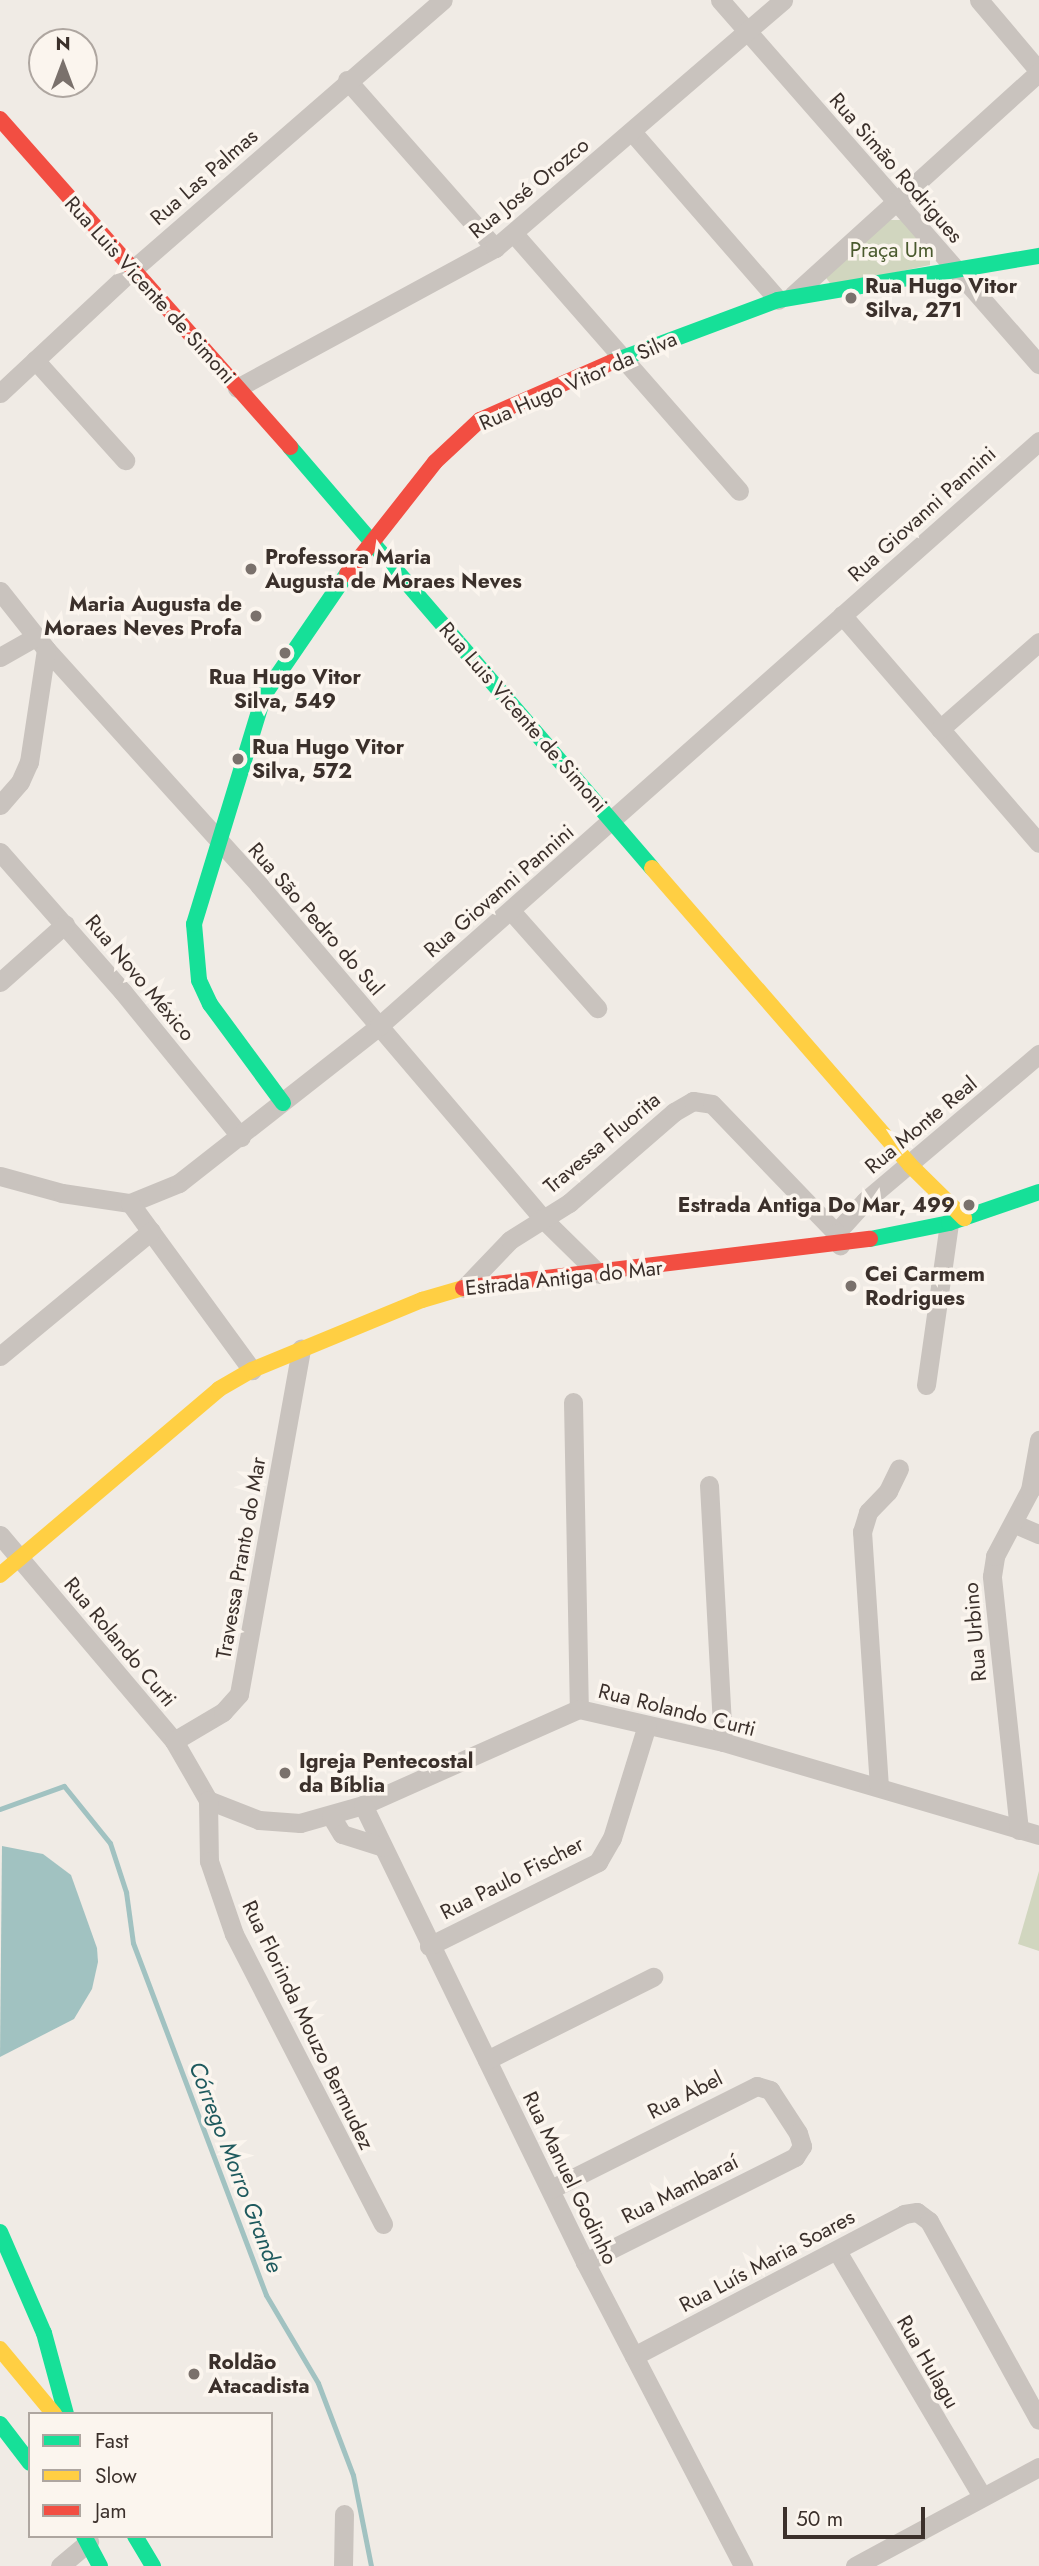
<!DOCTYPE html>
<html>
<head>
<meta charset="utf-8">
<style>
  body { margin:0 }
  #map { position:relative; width:1039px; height:2566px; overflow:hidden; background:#f0ebe5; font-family:Jost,sans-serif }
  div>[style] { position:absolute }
  .green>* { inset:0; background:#d1d6bf }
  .water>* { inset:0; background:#a1c2c1 }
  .stream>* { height:5px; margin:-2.5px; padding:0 2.5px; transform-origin:2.5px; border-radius:2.5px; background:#a1c2c1 }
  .street>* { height:19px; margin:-9.5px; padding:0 9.5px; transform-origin:9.5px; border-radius:9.5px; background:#c9c3be }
  .fast>* { height:16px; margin:-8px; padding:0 8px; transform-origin:8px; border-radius:8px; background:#16e098 }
  .slow>* { height:16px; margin:-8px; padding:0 8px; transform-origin:8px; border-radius:8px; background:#ffcf43 }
  .jam>* { height:16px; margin:-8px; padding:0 8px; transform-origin:8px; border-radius:8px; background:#f24e42 }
  .dots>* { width:19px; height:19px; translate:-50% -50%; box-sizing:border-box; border:4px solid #fbf5ee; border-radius:50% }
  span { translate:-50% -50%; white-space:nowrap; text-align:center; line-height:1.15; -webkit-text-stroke:7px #fbf5ee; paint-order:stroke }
  .street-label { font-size:21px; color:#3b302b }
  .park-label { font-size:21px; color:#4a5a2e }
  .poi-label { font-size:21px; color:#3b302b; font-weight:700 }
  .left { translate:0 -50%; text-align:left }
  .right { translate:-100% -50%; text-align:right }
  .water-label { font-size:23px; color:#1f5a5e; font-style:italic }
  .legend { position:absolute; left:28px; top:2412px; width:245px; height:126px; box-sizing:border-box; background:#fbf5ee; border:2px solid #aea6a0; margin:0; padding:9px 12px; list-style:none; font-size:21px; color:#3b302b }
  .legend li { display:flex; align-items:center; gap:14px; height:35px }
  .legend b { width:35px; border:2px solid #aea6a0 }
  .north { position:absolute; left:28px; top:28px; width:70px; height:70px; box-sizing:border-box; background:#fbf5ee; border:2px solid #aea6a0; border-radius:50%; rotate:0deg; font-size:19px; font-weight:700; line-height:28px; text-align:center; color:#3b302b }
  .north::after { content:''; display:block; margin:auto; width:24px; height:32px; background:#7a716c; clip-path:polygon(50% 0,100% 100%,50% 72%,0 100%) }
  .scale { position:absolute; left:783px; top:2507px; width:142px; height:32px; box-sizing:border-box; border:4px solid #3b302b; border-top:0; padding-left:9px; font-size:21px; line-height:24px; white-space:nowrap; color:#3b302b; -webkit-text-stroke:5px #fbf5ee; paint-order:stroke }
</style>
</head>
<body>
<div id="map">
  <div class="green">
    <i style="clip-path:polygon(887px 220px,903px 220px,930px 254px,930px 265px,832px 286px,824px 275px)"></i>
    <i style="clip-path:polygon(1039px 1871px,1039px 1951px,1018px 1944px)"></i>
  </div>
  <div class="water">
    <i style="clip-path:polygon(2px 1846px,43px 1854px,71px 1875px,97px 1948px,98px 1962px,92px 1989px,74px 2019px,0 2057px)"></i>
  </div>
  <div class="stream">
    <i style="left:0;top:1809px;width:68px;rotate:-19.8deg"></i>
    <i style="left:64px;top:1786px;width:73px;rotate:51.1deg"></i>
    <i style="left:110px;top:1843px;width:52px;rotate:71.9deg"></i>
    <i style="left:126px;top:1892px;width:51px;rotate:82.2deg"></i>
    <i style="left:133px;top:1943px;width:376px;rotate:69.3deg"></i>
    <i style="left:266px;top:2295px;width:102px;rotate:59.4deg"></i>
    <i style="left:318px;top:2383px;width:98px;rotate:69.2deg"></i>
    <i style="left:353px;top:2475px;width:93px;rotate:78.8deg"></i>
  </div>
  <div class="street">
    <i style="left:720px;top:0;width:484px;rotate:48.8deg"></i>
    <i style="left:979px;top:0;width:93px;rotate:49.8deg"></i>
    <i style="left:347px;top:80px;width:224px;rotate:48.6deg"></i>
    <i style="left:633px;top:133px;width:221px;rotate:49deg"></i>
    <i style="left:515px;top:235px;width:340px;rotate:48.8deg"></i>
    <i style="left:793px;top:295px;width:332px;rotate:-42.2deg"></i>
    <i style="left:35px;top:360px;width:135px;rotate:48deg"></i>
    <i style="left:237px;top:388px;width:294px;rotate:-28.5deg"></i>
    <i style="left:495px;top:248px;width:380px;rotate:-40.7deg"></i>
    <i style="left:0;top:393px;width:179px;rotate:-43deg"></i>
    <i style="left:131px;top:271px;width:413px;rotate:-41deg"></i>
    <i style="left:0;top:591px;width:74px;rotate:51.6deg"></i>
    <i style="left:46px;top:649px;width:318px;rotate:47.9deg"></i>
    <i style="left:259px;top:885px;width:437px;rotate:49.6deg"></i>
    <i style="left:542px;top:1218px;width:80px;rotate:44.5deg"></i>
    <i style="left:842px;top:615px;width:301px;rotate:49.2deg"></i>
    <i style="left:0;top:657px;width:40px;rotate:-29.7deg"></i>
    <i style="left:940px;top:729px;width:132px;rotate:-41.3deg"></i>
    <i style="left:0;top:805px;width:30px;rotate:-49deg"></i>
    <i style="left:20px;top:782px;width:22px;rotate:-66deg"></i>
    <i style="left:29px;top:762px;width:114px;rotate:-81.4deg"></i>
    <i style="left:0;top:852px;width:186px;rotate:48.7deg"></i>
    <i style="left:123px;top:992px;width:187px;rotate:50.9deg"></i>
    <i style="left:511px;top:911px;width:130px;rotate:48.4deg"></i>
    <i style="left:0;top:982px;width:87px;rotate:-41.7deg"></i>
    <i style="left:0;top:1176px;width:64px;rotate:15.3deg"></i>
    <i style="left:62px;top:1193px;width:69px;rotate:8.4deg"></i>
    <i style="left:130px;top:1203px;width:53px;rotate:-22.2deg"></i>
    <i style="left:179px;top:1183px;width:254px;rotate:-38.1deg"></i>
    <i style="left:379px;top:1026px;width:882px;rotate:-41.55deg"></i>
    <i style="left:130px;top:1203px;width:207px;rotate:53.9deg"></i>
    <i style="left:836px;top:1233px;width:43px;rotate:-47.8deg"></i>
    <i style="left:865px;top:1201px;width:228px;rotate:-40.2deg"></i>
    <i style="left:464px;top:1288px;width:66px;rotate:-46.2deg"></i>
    <i style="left:510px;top:1240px;width:70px;rotate:-32.1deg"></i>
    <i style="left:569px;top:1203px;width:139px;rotate:-40.9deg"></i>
    <i style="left:674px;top:1112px;width:22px;rotate:-30deg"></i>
    <i style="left:693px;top:1101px;width:19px;rotate:9deg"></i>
    <i style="left:712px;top:1104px;width:179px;rotate:46.1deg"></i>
    <i style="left:836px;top:1233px;width:13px;rotate:72deg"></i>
    <i style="left:0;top:1356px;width:196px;rotate:-39.6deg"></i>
    <i style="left:926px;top:1385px;width:164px;rotate:-81.9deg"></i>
    <i style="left:573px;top:1402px;width:307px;rotate:88.9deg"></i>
    <i style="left:709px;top:1485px;width:257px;rotate:86.9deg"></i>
    <i style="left:1015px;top:1524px;width:26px;rotate:23deg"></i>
    <i style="left:0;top:1535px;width:270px;rotate:49.8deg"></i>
    <i style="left:174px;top:1741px;width:68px;rotate:60deg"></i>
    <i style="left:208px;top:1800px;width:55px;rotate:21.4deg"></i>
    <i style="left:259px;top:1820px;width:41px;rotate:4.2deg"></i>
    <i style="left:300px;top:1823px;width:66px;rotate:-15.9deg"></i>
    <i style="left:363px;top:1805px;width:236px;rotate:-24deg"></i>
    <i style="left:579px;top:1709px;width:148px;rotate:12.9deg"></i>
    <i style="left:723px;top:1742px;width:329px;rotate:16.4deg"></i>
    <i style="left:174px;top:1741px;width:57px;rotate:-30.6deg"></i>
    <i style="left:223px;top:1712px;width:24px;rotate:-48deg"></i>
    <i style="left:239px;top:1694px;width:351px;rotate:-79.8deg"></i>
    <i style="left:879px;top:1787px;width:256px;rotate:-93.8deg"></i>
    <i style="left:862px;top:1532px;width:21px;rotate:-73deg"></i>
    <i style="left:868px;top:1512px;width:29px;rotate:-46deg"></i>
    <i style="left:888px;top:1491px;width:25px;rotate:-64deg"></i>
    <i style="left:208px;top:1800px;width:61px;rotate:89.1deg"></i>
    <i style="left:209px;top:1861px;width:77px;rotate:71.1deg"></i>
    <i style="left:234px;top:1934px;width:326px;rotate:62.8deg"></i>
    <i style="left:363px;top:1805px;width:508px;rotate:64.09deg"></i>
    <i style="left:585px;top:2262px;width:343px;rotate:62.5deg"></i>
    <i style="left:331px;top:1816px;width:21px;rotate:59deg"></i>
    <i style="left:342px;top:1834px;width:43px;rotate:17.6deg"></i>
    <i style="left:1019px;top:1830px;width:255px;rotate:-96.1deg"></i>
    <i style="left:992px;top:1576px;width:20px;rotate:-81deg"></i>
    <i style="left:995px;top:1556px;width:75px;rotate:-62.1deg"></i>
    <i style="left:1030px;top:1490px;width:51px;rotate:-79.8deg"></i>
    <i style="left:429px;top:1946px;width:189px;rotate:-26.4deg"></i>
    <i style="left:598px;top:1862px;width:28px;rotate:-60deg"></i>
    <i style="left:612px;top:1838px;width:118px;rotate:-72.8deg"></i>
    <i style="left:487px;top:2060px;width:186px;rotate:-26.6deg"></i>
    <i style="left:551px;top:2189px;width:230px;rotate:-26.6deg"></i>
    <i style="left:757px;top:2086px;width:14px;rotate:17deg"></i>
    <i style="left:770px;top:2090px;width:51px;rotate:56.9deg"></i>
    <i style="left:798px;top:2133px;width:14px;rotate:73deg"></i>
    <i style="left:802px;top:2146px;width:13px;rotate:122deg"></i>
    <i style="left:795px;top:2157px;width:235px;rotate:153.4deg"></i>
    <i style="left:837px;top:2251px;width:285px;rotate:59.4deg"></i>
    <i style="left:634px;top:2356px;width:305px;rotate:-27.7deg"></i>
    <i style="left:904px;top:2214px;width:13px;rotate:-9deg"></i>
    <i style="left:917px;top:2212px;width:15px;rotate:37deg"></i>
    <i style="left:929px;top:2221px;width:227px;rotate:61.1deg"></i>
    <i style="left:60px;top:2566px;width:38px;rotate:-40deg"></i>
    <i style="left:343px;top:2566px;width:52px;rotate:-88.9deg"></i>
    <i style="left:855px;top:2566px;width:209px;rotate:-28.3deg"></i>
  </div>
  <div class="fast">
    <i style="left:612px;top:362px;width:177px;rotate:-20.5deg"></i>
    <i style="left:778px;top:300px;width:265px;rotate:-9.6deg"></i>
    <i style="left:290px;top:447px;width:555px;rotate:49.31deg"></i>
    <i style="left:283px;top:1103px;width:123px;rotate:-126.4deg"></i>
    <i style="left:210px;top:1004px;width:26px;rotate:-115deg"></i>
    <i style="left:199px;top:980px;width:56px;rotate:-95.1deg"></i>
    <i style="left:194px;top:924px;width:239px;rotate:-73deg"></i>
    <i style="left:264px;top:695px;width:147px;rotate:-55.6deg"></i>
    <i style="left:870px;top:1239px;width:81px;rotate:-11.4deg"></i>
    <i style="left:949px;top:1223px;width:95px;rotate:-19deg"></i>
    <i style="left:0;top:2232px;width:110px;rotate:66.5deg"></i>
    <i style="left:44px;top:2333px;width:84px;rotate:74.8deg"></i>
    <i style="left:0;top:2424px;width:49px;rotate:52.4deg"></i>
    <i style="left:84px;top:2536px;width:34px;rotate:62deg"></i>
    <i style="left:135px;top:2536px;width:35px;rotate:59deg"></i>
  </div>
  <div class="slow">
    <i style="left:652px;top:868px;width:393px;rotate:49deg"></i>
    <i style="left:910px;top:1165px;width:76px;rotate:44.5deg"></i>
    <i style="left:0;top:1575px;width:287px;rotate:-40.3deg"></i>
    <i style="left:219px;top:1389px;width:38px;rotate:-30deg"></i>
    <i style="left:252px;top:1370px;width:184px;rotate:-22.4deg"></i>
    <i style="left:422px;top:1300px;width:43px;rotate:-16.3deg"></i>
    <i style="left:0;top:2349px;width:85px;rotate:50.3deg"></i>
  </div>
  <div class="jam">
    <i style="left:0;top:119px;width:438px;rotate:48.5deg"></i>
    <i style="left:347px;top:574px;width:142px;rotate:-51.8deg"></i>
    <i style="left:435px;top:462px;width:62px;rotate:-43deg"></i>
    <i style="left:480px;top:420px;width:144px;rotate:-23.7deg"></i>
    <i style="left:463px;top:1288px;width:410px;rotate:-6.9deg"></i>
  </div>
  <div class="dots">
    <i style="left:851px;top:298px;background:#7a716c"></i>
    <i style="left:251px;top:569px;background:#7a716c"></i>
    <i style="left:256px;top:616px;background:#7a716c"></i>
    <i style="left:285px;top:653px;background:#7a716c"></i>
    <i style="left:238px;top:759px;background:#7a716c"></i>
    <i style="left:969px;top:1205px;background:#7a716c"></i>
    <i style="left:851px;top:1286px;background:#7a716c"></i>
    <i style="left:285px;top:1773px;background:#7a716c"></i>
    <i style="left:194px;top:2374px;background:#7a716c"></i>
  </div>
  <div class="street-label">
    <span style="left:896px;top:168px;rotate:49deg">Rua Simão Rodrigues</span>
    <span style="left:204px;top:177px;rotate:-41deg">Rua Las Palmas</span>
    <span style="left:529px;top:188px;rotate:-39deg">Rua José Orozco</span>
    <span style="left:150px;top:290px;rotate:48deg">Rua Luis Vicente de Simoni</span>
    <span style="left:578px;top:381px;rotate:-24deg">Rua Hugo Vitor da Silva</span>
    <span style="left:922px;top:514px;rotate:-42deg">Rua Giovanni Pannini</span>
    <span style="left:523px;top:717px;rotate:49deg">Rua Luis Vicente de Simoni</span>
    <span style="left:499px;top:891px;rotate:-41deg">Rua Giovanni Pannini</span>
    <span style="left:316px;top:919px;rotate:49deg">Rua São Pedro do Sul</span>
    <span style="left:140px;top:978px;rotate:50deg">Rua Novo México</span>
    <span style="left:921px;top:1125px;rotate:-40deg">Rua Monte Real</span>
    <span style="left:602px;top:1143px;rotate:-40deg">Travessa Fluorita</span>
    <span style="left:564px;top:1278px;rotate:-6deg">Estrada Antiga do Mar</span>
    <span style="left:241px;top:1558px;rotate:-80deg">Travessa Pranto do Mar</span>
    <span style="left:975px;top:1632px;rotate:-95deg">Rua Urbino</span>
    <span style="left:120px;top:1642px;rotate:50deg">Rua Rolando Curti</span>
    <span style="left:677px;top:1710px;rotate:14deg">Rua Rolando Curti</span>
    <span style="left:512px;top:1878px;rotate:-27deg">Rua Paulo Fischer</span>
    <span style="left:308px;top:2025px;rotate:64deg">Rua Florinda Mouzo Bermudez</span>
    <span style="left:685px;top:2095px;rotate:-27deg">Rua Abel</span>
    <span style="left:570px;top:2178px;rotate:64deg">Rua Manuel Godinho</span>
    <span style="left:680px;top:2189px;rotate:-27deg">Rua Mambaraí</span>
    <span style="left:767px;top:2261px;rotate:-28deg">Rua Luís Maria Soares</span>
    <span style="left:928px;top:2362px;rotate:60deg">Rua Hulagu</span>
  </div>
  <div class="park-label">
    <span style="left:892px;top:250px">Praça Um</span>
  </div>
  <div class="poi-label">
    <span class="left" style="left:865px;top:298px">Rua Hugo Vitor<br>Silva, 271</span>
    <span class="left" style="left:265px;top:569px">Professora Maria<br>Augusta de Moraes Neves</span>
    <span class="right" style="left:242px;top:616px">Maria Augusta de<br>Moraes Neves Profa</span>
    <span style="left:285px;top:689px">Rua Hugo Vitor<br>Silva, 549</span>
    <span class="left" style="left:252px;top:759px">Rua Hugo Vitor<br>Silva, 572</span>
    <span class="right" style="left:955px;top:1205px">Estrada Antiga Do Mar, 499</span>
    <span class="left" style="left:865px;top:1286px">Cei Carmem<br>Rodrigues</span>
    <span class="left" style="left:299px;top:1773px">Igreja Pentecostal<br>da Bíblia</span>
    <span class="left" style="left:208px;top:2374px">Roldão<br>Atacadista</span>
  </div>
  <div class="water-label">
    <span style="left:236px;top:2167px;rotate:69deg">Córrego Morro Grande</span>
  </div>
  <ul class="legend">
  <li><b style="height:9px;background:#16e098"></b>Fast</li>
  <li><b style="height:9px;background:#ffcf43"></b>Slow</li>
  <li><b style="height:9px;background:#f24e42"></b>Jam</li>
  </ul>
  <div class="north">N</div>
  <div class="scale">50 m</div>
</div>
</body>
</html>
